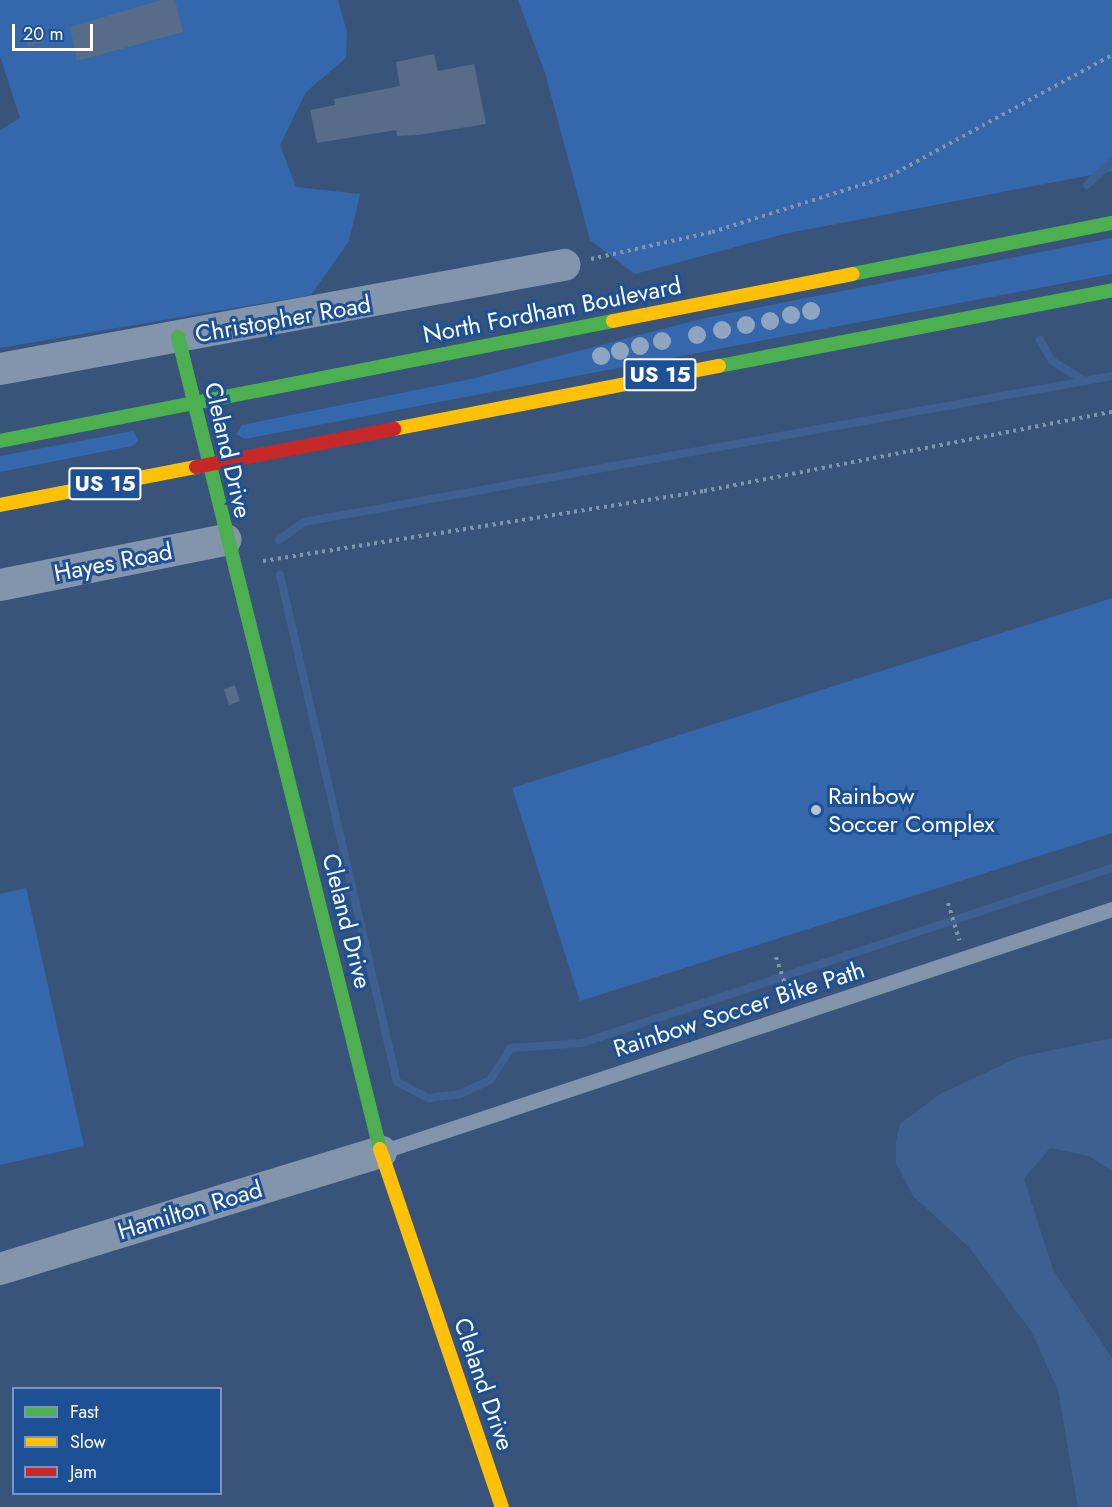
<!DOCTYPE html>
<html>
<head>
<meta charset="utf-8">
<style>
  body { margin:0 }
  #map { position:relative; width:1112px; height:1507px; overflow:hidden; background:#39547a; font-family:Jost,sans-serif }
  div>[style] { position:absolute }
  .green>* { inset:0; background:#3467ab }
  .water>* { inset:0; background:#3e6091 }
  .stream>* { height:8px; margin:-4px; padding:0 4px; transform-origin:4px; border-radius:4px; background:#3e6091 }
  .building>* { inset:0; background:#566c89 }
  .path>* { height:4px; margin-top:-2px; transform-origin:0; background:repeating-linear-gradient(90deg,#8395ad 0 3px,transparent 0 7.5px) }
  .lane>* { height:15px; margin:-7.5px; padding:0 7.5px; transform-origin:7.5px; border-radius:7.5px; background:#8395ad }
  .street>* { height:32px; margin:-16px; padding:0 16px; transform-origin:16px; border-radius:16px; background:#8395ad }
  .fast>* { height:14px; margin:-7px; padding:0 7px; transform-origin:7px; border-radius:7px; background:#4caf50 }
  .slow>* { height:14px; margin:-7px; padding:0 7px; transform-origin:7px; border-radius:7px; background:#ffc107 }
  .jam>* { height:14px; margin:-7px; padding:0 7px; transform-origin:7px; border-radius:7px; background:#c62828 }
  .trees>* { width:18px; height:18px; margin:-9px; border-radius:50%; background:#90a5c0 }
  .dots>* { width:16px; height:16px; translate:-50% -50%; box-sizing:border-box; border:3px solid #1e5095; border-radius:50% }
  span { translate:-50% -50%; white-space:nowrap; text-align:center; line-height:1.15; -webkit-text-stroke:6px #1e5095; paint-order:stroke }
  .shield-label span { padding:2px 4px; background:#1e5095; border:2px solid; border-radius:4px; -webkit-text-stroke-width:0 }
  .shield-label { font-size:22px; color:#fff; font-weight:700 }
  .street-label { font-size:24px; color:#fff }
  .poi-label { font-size:24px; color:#fff }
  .left { translate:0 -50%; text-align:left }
  .legend { position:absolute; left:12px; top:1387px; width:210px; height:108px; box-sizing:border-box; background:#1e5095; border:2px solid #7896bf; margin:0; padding:8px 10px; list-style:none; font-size:18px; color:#fff }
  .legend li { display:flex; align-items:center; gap:12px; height:30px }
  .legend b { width:30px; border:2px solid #7896bf }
  .scale { position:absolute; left:12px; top:24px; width:81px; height:27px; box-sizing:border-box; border:3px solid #fff; border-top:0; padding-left:8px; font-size:18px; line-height:21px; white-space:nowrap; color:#fff; -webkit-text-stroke:4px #1e5095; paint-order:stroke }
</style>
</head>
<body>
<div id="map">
  <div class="green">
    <i style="clip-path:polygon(0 0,338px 0,347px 32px,346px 58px,306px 92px,280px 145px,296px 187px,360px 194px,349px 241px,311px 295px,0 348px,0 130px,20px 118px,0 56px)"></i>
    <i style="clip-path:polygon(518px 0,1112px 0,1112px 171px,784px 234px,635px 274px,590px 240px,545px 73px)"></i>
    <i style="clip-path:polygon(1112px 238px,1112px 274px,245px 439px,236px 434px,242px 425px,471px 379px,705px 318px)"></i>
    <i style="clip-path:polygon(133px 431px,138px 441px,132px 446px,0 472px,0 456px)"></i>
    <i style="clip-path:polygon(1112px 598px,1112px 833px,580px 1001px,512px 788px)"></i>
    <i style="clip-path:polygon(26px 888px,84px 1146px,0 1165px,0 894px)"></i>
  </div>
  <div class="water">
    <i style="clip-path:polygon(1112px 1038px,1112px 1171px,1089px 1156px,1050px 1148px,1024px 1179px,1053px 1270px,1112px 1358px,1112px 1507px,1078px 1507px,1058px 1390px,1031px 1331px,969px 1247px,913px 1196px,896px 1163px,896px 1141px,900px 1124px,940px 1094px,1019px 1057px)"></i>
  </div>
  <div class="stream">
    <i style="left:1087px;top:185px;width:35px;rotate:-44deg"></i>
    <i style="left:1040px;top:340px;width:24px;rotate:60deg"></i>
    <i style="left:1052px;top:361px;width:39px;rotate:31deg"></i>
    <i style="left:1085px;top:381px;width:27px;rotate:-10deg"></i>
    <i style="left:279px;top:540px;width:31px;rotate:-36deg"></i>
    <i style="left:304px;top:522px;width:794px;rotate:-10.23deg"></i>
    <i style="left:280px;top:575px;width:520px;rotate:77.01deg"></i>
    <i style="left:397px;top:1082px;width:36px;rotate:27deg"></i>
    <i style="left:429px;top:1098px;width:31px;rotate:-7deg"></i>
    <i style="left:460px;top:1094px;width:33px;rotate:-25deg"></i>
    <i style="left:490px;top:1080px;width:38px;rotate:-57deg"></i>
    <i style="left:511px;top:1048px;width:71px;rotate:-4deg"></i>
    <i style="left:582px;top:1043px;width:558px;rotate:-18.27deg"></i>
  </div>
  <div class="building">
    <i style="clip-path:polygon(161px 0,175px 0,183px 32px,77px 61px,70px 27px)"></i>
    <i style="clip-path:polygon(41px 30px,44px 42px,28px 47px,24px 35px)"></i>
    <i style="clip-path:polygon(434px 54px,438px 71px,474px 64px,486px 124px,418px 135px,397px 136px,396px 130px,317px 143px,310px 110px,335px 105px,334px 99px,400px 86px,396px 62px)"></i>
    <i style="clip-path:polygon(235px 685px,240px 701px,229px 705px,224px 689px)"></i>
  </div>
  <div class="path">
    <i style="left:591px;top:259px;width:124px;rotate:-12.6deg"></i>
    <i style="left:712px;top:232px;width:187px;rotate:-17.5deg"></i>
    <i style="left:890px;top:176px;width:253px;rotate:-28.6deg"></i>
    <i style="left:263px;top:561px;width:447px;rotate:-9deg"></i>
    <i style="left:704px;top:491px;width:416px;rotate:-11deg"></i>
    <i style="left:948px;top:903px;width:39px;rotate:73deg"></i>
    <i style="left:776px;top:957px;width:41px;rotate:71.6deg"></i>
  </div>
  <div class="lane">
    <i style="left:381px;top:1152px;width:770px;rotate:-18.39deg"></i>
  </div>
  <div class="street">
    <i style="left:0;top:369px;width:574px;rotate:-10.45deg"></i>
    <i style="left:0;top:585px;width:230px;rotate:-11.3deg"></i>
    <i style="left:0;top:1269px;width:399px;rotate:-17.1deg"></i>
  </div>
  <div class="fast">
    <i style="left:852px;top:274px;width:265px;rotate:-11.1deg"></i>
    <i style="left:178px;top:337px;width:837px;rotate:76.03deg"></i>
    <i style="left:719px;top:366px;width:400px;rotate:-10.9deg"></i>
    <i style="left:0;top:441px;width:625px;rotate:-11.08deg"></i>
  </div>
  <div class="slow">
    <i style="left:613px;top:321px;width:244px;rotate:-11.1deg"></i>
    <i style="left:394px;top:429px;width:331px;rotate:-11deg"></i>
    <i style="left:0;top:505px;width:200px;rotate:-11deg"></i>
    <i style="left:380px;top:1149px;width:378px;rotate:71.2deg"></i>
  </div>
  <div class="jam">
    <i style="left:196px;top:467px;width:202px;rotate:-10.9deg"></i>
  </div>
  <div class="trees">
    <i style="left:811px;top:311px"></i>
    <i style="left:791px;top:315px"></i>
    <i style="left:770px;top:321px"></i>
    <i style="left:746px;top:325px"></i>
    <i style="left:722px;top:330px"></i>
    <i style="left:697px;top:335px"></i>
    <i style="left:662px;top:341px"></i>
    <i style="left:640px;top:346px"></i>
    <i style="left:620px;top:351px"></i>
    <i style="left:601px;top:356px"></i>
  </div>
  <div class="dots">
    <i style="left:816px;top:810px;background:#bac3d0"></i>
  </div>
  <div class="shield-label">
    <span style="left:660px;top:375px">US 15</span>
    <span style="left:105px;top:484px">US 15</span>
  </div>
  <div class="street-label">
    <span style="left:552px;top:310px;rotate:-11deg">North Fordham Boulevard</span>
    <span style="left:283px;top:319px;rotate:-10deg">Christopher Road</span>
    <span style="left:228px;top:450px;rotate:77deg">Cleland Drive</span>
    <span style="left:113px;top:562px;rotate:-11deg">Hayes Road</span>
    <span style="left:347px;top:921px;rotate:76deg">Cleland Drive</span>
    <span style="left:739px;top:1009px;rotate:-18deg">Rainbow Soccer Bike Path</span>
    <span style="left:190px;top:1210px;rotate:-17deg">Hamilton Road</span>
    <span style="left:484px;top:1384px;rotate:71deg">Cleland Drive</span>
  </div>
  <div class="poi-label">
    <span class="left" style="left:828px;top:810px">Rainbow<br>Soccer Complex</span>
  </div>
  <ul class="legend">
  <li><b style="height:8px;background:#4caf50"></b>Fast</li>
  <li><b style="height:8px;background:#ffc107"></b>Slow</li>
  <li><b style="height:8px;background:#c62828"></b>Jam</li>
  </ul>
  <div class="scale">20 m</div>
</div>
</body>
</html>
